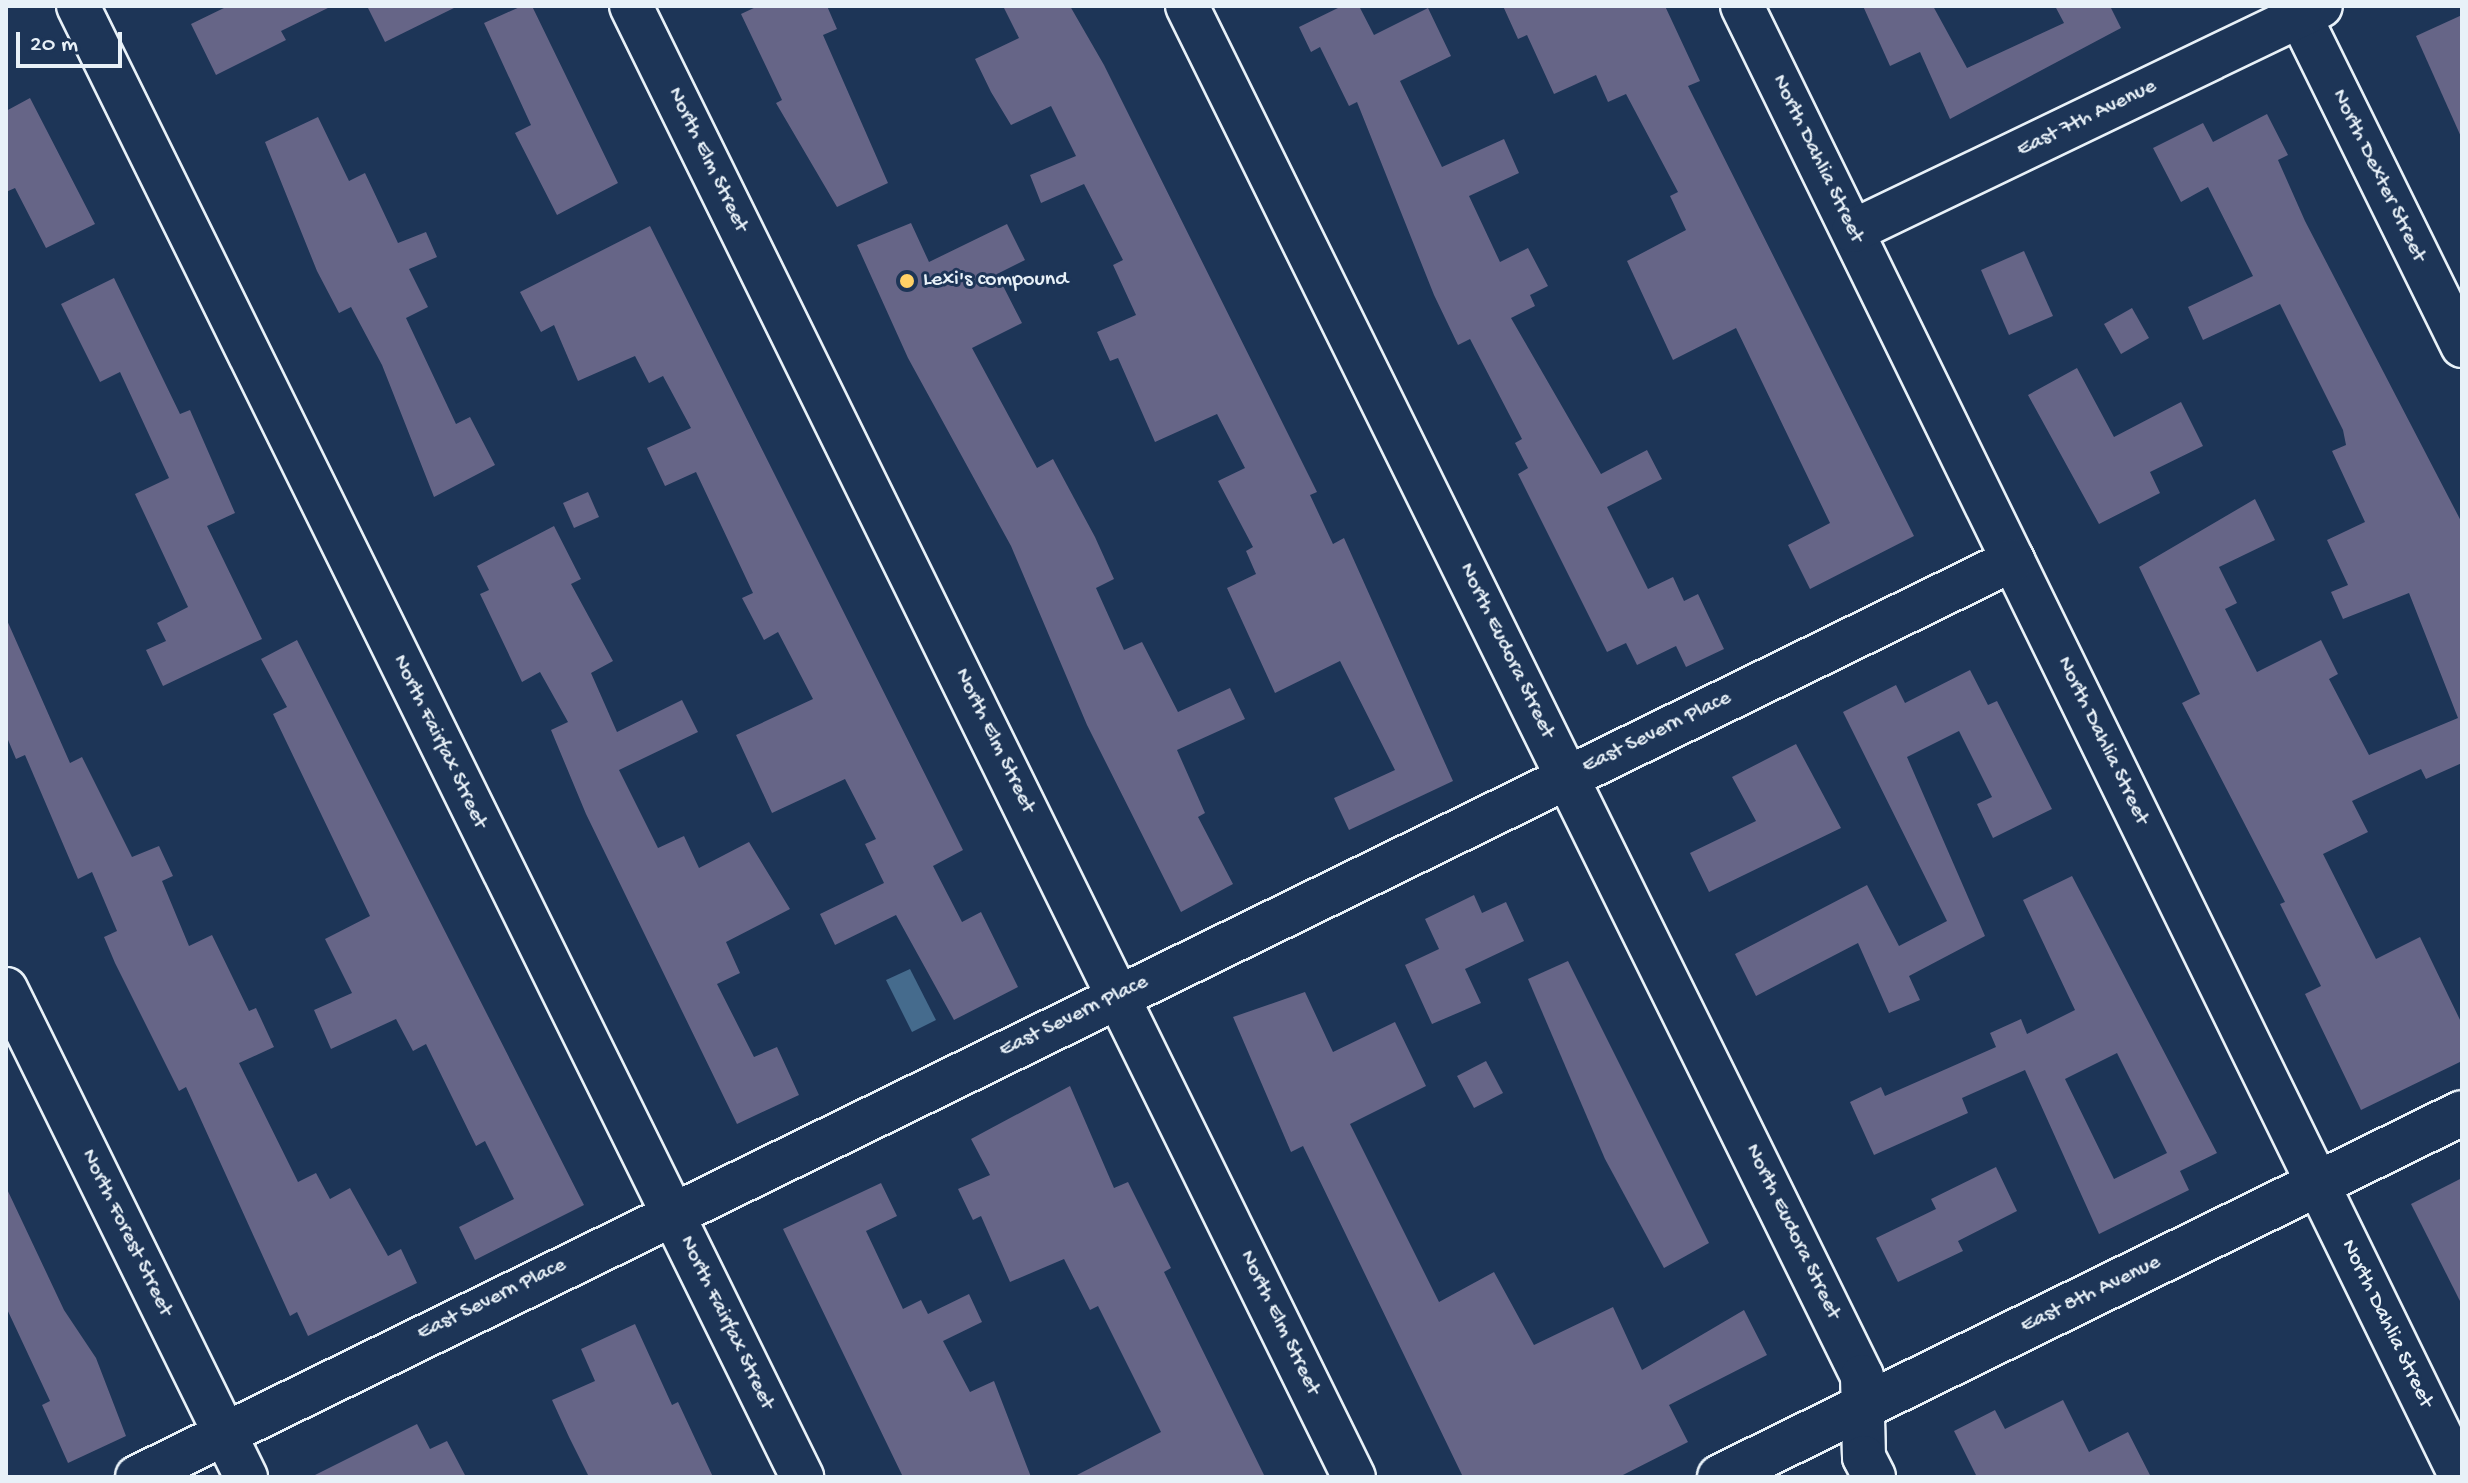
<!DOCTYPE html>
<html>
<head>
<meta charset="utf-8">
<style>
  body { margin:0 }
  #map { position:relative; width:2468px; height:1483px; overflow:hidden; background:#1d3557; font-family:"Gochi Hand",sans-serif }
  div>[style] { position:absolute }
  .water>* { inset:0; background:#456b8d }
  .building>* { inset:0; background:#666587 }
  .roads { filter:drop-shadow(2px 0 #e8f1f8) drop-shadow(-2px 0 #e8f1f8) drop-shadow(0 2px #e8f1f8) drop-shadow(0 -2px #e8f1f8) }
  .street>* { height:42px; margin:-21px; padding:0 21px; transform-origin:21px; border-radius:21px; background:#1d3557 }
  .secondary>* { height:44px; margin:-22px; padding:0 22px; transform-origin:22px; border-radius:22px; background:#1d3557 }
  .dots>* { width:22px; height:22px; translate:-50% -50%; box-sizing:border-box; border:4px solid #1d3557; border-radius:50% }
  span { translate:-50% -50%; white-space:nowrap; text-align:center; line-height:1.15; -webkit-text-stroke:6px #1d3557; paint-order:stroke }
  .street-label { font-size:22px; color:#e8f1f8 }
  .poi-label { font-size:22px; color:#e8f1f8 }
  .left { translate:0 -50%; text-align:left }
  .frame { position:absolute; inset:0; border:8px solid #e8f1f8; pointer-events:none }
  .scale { position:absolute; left:16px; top:32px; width:106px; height:36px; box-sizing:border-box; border:4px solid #e8f1f8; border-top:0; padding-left:10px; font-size:24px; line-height:28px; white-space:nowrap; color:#e8f1f8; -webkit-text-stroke:6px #1d3557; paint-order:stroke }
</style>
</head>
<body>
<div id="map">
  <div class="water">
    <i style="clip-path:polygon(910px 969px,936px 1020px,912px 1032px,886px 980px)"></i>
  </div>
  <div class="building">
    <i style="clip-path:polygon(228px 6px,332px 6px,281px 31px,286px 40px,216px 75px,191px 24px)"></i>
    <i style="clip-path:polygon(367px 6px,458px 6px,385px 42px)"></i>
    <i style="clip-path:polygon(522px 6px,532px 6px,618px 183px,557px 215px,515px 133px,531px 125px,484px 23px)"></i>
    <i style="clip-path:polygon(758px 6px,827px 6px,837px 29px,823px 35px,888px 183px,837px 207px,776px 103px,782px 100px,741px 14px)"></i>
    <i style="clip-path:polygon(1003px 6px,1070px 6px,1104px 65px,1317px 492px,1310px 495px,1333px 544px,1344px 538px,1453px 781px,1349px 830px,1334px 798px,1395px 770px,1340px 661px,1275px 693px,1227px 588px,1256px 574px,1246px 551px,1253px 547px,1218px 481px,1245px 468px,1217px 414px,1155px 442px,1118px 358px,1110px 361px,1097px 332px,1136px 315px,1113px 265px,1123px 260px,1084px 184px,1041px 203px,1030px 175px,1076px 156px,1051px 106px,1011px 125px,991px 92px,975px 59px,1019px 38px)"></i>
    <i style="clip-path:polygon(1342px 6px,1359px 6px,1374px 35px,1428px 8px,1451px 56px,1400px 81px,1442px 167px,1504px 139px,1519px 173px,1469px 196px,1500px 262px,1528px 248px,1548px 286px,1530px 295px,1535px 306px,1511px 318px,1601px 474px,1647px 450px,1662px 479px,1607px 507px,1648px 589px,1673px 577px,1684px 601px,1698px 594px,1724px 649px,1686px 667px,1676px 646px,1637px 665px,1626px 643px,1607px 652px,1518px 474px,1528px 468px,1515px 443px,1522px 439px,1470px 339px,1458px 345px,1434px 295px,1357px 102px,1349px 106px,1320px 47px,1311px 52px,1299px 27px)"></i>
    <i style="clip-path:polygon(1503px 6px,1665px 6px,1700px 81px,1688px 86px,1914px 536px,1810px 589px,1788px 545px,1830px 523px,1736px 328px,1673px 360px,1627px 261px,1686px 230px,1670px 196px,1678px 192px,1626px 94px,1608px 102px,1596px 75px,1554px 94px,1527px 35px,1518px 39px)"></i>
    <i style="clip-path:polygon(1863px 6px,1933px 6px,1967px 68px,2064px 23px,2055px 6px,2110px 6px,2121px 28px,1950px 119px,1920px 52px,1890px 66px)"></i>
    <i style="clip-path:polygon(2462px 15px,2462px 139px,2416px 36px)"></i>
    <i style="clip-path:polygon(30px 98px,95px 224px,46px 248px,15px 188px,6px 192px,6px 111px)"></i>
    <i style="clip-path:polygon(2267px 114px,2288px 155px,2278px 160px,2305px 221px,2462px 523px,2462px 763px,2426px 779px,2421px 769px,2352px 801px,2368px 832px,2323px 854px,2376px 959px,2420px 937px,2462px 1024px,2462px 1061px,2361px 1110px,2305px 994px,2321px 986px,2280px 904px,2285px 902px,2182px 703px,2200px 694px,2139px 567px,2255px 499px,2275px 540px,2219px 567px,2237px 603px,2225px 609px,2257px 672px,2321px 640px,2338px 674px,2329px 679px,2369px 755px,2458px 718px,2409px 593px,2343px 619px,2331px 592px,2348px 585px,2327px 540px,2365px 522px,2332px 451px,2346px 445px,2343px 430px,2280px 304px,2203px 340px,2188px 307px,2253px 276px,2208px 187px,2181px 202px,2153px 148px,2203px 123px,2213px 142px)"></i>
    <i style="clip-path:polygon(318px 117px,349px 181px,365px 173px,398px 243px,426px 232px,437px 257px,409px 269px,428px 307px,406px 318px,456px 424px,470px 417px,495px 465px,434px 497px,382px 365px,351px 307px,339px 313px,317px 271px,265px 142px)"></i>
    <i style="clip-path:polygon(911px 223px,929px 262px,1007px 224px,1025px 260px,997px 274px,1022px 323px,972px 348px,1037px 468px,1053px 459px,1095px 537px,1114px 579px,1096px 588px,1124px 650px,1142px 642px,1178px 712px,1230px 688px,1245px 719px,1177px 750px,1205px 813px,1198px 817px,1233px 884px,1181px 912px,1087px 725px,1011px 546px,908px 358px,857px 245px)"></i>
    <i style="clip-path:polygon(650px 226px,963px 850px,933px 866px,962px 922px,981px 912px,1018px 987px,954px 1020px,896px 915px,835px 945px,820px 914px,884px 883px,865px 844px,876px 839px,845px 779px,772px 813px,736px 735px,813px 699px,778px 632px,764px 640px,742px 598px,753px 593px,696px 472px,665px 486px,647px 448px,691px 428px,663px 376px,649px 383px,635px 356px,578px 381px,554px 325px,541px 332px,520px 292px)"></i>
    <i style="clip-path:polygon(2024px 251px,2053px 316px,2009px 335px,1981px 270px)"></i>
    <i style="clip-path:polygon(114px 278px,180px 414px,190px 410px,235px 513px,207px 526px,262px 639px,163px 686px,146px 650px,166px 641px,157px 623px,188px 607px,135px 494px,169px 478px,120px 372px,100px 382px,61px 304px)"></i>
    <i style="clip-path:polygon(2132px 308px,2149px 338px,2121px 354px,2104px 324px)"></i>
    <i style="clip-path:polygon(2077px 368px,2114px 437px,2181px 402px,2203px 446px,2150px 472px,2160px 493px,2099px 524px,2028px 395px)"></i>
    <i style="clip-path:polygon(588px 492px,599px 517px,574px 528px,563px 503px)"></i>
    <i style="clip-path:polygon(554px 526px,581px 579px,571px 584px,613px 661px,591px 673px,617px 732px,682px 700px,698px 732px,619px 770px,658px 848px,684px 836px,699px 868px,749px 842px,790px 909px,726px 942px,740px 973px,717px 984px,754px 1057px,777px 1047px,799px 1095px,737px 1124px,586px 814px,551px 730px,568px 722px,540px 672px,522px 682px,480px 594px,489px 590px,477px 566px)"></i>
    <i style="clip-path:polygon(6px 618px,70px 763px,82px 757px,132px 857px,159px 846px,173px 876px,162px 881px,189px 946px,212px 935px,249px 1011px,256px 1008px,274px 1047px,239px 1063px,298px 1182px,316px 1173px,330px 1199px,350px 1188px,388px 1256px,401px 1249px,417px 1283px,308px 1336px,297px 1312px,290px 1316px,186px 1087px,179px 1091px,115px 963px,104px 937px,117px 931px,92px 872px,78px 879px,25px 755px,16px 759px,6px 735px)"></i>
    <i style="clip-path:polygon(297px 640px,584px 1205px,475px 1260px,459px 1227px,514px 1199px,485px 1141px,476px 1146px,426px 1044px,413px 1051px,396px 1019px,331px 1049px,314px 1010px,352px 993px,325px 939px,370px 916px,273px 714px,287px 707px,261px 659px)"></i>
    <i style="clip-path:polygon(1970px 670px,1988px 705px,1997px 701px,2052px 809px,1993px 838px,1977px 804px,1992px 797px,1959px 731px,1907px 757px,1985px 936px,1909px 976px,1920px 1000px,1889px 1013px,1858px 943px,1756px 996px,1735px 954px,1867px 885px,1899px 946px,1947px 921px,1843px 712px,1896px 685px,1905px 703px)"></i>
    <i style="clip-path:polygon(1796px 744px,1841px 828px,1709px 892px,1690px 853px,1756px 821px,1732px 777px)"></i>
    <i style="clip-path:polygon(evenodd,2072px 876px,2217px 1153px,2180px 1171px,2189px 1190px,2099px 1234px,2025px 1070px,1962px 1098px,1968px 1113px,1874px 1155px,1850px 1102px,1881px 1087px,1885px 1096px,1996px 1047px,1990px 1033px,2021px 1019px,2027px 1034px,2075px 1010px,2023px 900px,2072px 876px,2117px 1053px,2167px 1153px,2114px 1179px,2065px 1079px,2117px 1053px)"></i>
    <i style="clip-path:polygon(1474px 895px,1482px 913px,1506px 902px,1524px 941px,1465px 969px,1481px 1003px,1432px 1024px,1405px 965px,1439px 949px,1425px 919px)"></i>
    <i style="clip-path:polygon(1568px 961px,1709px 1243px,1664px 1268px,1605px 1159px,1528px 979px)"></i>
    <i style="clip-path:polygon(1305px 992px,1333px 1052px,1395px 1022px,1426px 1086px,1350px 1124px,1439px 1302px,1494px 1272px,1534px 1345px,1613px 1307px,1642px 1370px,1744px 1310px,1767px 1355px,1669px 1405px,1688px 1442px,1619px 1477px,1463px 1477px,1303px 1146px,1291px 1152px,1233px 1017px)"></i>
    <i style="clip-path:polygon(1486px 1061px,1503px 1093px,1474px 1108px,1457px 1076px)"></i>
    <i style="clip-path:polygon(1070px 1086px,1114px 1188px,1128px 1182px,1171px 1268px,1164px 1272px,1265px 1477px,1073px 1477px,1161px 1432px,1098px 1306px,1090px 1310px,1064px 1259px,1010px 1282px,981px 1216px,973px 1220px,958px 1189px,990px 1175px,971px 1139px)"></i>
    <i style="clip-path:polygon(1996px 1167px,2017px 1211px,1958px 1241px,1963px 1251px,1898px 1282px,1876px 1238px,1936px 1209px,1931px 1199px)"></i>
    <i style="clip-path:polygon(2462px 1178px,2462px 1305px,2411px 1204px)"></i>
    <i style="clip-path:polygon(881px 1183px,897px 1216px,866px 1231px,903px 1309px,921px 1300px,928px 1314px,969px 1294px,982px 1322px,943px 1341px,970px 1392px,994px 1381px,1031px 1477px,903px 1477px,783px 1229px)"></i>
    <i style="clip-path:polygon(6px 1187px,64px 1310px,96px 1358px,126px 1436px,68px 1463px,42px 1405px,50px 1401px,6px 1307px)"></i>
    <i style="clip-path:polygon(635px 1324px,672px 1405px,678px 1402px,713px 1477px,589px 1477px,569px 1437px,552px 1400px,595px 1381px,581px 1349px)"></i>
    <i style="clip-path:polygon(2063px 1400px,2089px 1452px,2128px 1432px,2151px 1477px,1977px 1477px,1954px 1431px,1995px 1410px,2005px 1429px)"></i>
    <i style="clip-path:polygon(417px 1424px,430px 1449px,447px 1441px,466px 1477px,311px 1477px)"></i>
  </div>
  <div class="roads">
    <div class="street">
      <i style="left:78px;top:6px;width:1640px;rotate:63.79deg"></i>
      <i style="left:631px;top:6px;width:1639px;rotate:63.83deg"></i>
      <i style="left:1187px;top:6px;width:1527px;rotate:63.77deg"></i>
      <i style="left:1862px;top:1376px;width:81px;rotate:88.6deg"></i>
      <i style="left:1864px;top:1457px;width:22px;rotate:63deg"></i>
      <i style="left:1742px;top:6px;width:1637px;rotate:63.95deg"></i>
      <i style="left:2295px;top:6px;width:379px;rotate:63.8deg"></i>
      <i style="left:1853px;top:231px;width:519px;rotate:-25.68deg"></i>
      <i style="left:6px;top:989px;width:544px;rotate:63.81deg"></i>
      <i style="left:137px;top:1477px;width:2088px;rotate:-26.05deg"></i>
    </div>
    <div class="secondary">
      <i style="left:1720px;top:1477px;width:826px;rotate:-26.13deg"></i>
    </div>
  </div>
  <div class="dots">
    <i style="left:907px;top:281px;background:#ffd166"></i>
  </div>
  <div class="street-label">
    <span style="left:2087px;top:119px;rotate:-26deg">East 7th Avenue</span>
    <span style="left:1817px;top:159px;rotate:64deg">North Dahlia Street</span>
    <span style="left:707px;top:160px;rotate:64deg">North Elm Street</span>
    <span style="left:2378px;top:176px;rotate:64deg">North Dexter Street</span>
    <span style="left:1506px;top:651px;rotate:64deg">North Eudora Street</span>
    <span style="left:1657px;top:733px;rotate:-26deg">East Severn Place</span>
    <span style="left:994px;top:741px;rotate:64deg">North Elm Street</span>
    <span style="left:2102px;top:741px;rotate:64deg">North Dahlia Street</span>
    <span style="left:439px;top:742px;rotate:64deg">North Fairfax Street</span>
    <span style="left:1074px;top:1017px;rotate:-26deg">East Severn Place</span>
    <span style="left:1792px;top:1232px;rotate:64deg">North Eudora Street</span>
    <span style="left:126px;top:1233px;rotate:64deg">North Forest Street</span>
    <span style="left:2091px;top:1295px;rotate:-26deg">East 8th Avenue</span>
    <span style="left:492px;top:1300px;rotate:-26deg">East Severn Place</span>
    <span style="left:726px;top:1323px;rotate:64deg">North Fairfax Street</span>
    <span style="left:1279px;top:1323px;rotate:64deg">North Elm Street</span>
    <span style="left:2386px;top:1324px;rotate:64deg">North Dahlia Street</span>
  </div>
  <div class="poi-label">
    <span class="left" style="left:923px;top:281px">Lexi's compound</span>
  </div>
  <div class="frame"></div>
  <div class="scale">20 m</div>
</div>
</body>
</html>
